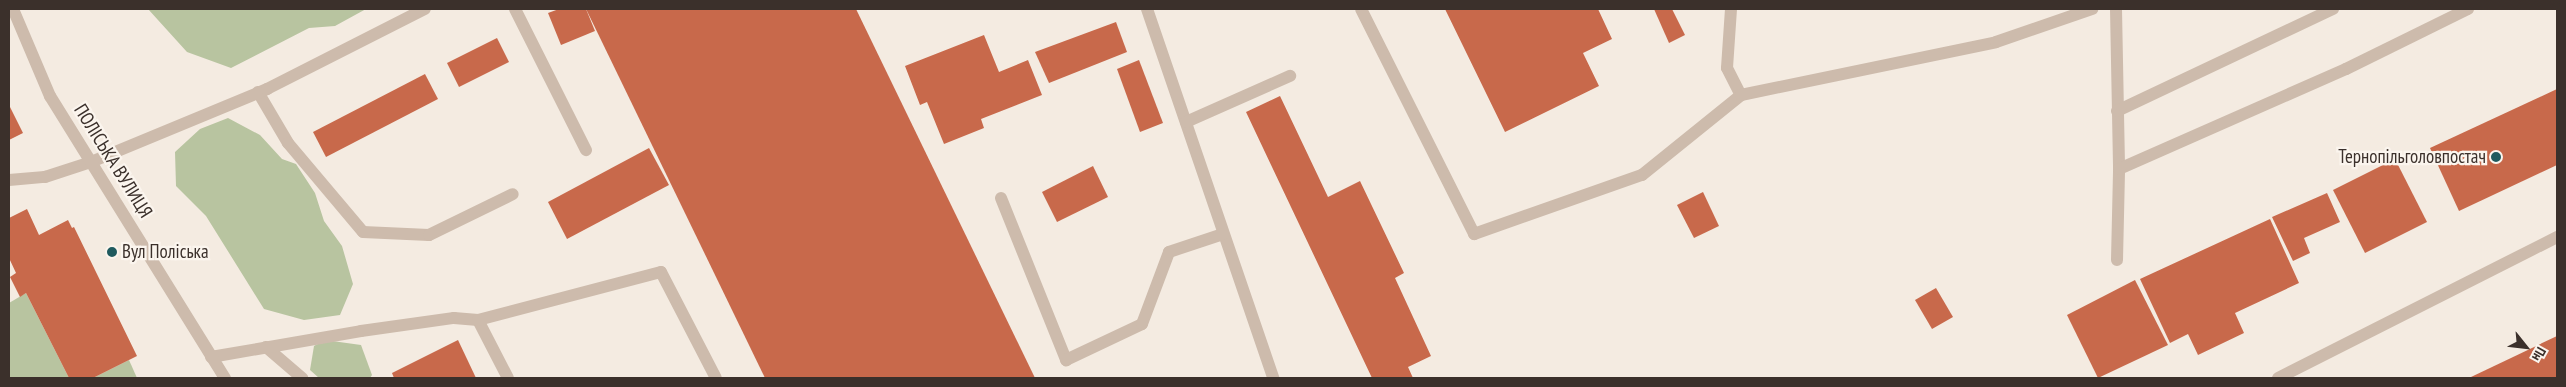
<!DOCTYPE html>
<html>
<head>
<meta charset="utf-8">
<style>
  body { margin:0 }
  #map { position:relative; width:2566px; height:387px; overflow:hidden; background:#f4ebe1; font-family:"PT Sans Narrow",sans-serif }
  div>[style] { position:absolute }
  .green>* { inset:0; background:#b8c4a0 }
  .building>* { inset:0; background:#c8694b }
  .service>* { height:12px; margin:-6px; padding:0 6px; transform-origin:6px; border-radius:6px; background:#cdbbac }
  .minor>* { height:12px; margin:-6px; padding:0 6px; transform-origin:6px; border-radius:6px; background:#cdbbac }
  .dots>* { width:14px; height:14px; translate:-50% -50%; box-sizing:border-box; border:2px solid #fbf5ee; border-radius:50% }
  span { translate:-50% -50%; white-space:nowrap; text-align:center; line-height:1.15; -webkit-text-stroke:4.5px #fbf5ee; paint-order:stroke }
  .poi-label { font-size:19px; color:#3b302b }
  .right { translate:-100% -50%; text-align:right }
  .left { translate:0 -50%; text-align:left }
  .street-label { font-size:19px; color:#3b302b }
  .frame { position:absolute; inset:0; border:10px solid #3b302b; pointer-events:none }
  .north { position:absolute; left:2501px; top:322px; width:50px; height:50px; -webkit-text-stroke:4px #fbf5ee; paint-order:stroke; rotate:119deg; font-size:14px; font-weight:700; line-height:20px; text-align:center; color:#3b302b }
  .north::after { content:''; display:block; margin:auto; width:18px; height:22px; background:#3b302b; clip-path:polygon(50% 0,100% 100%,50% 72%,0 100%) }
</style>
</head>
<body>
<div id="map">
  <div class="green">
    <i style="clip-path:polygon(148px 9px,366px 9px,335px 26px,309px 28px,231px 68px,187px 52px)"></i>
    <i style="clip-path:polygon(228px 118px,260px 135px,282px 159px,296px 164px,315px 193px,324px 221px,342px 246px,353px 284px,340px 315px,304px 320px,264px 309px,206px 216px,176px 186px,175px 152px,200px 129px)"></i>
    <i style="clip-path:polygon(26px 293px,69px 378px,9px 378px,9px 303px)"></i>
    <i style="clip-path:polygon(325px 340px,361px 345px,372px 375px,370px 378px,319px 378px,310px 370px,314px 346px)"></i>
    <i style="clip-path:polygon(129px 360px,137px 378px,93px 378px)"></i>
  </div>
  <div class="building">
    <i style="clip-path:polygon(559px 9px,586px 9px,595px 31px,561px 45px,548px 13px)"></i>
    <i style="clip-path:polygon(586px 9px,856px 9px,1035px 378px,765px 378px)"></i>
    <i style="clip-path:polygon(1445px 9px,1598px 9px,1612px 39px,1583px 53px,1599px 86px,1505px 132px)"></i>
    <i style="clip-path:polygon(1654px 9px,1672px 9px,1685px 35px,1669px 43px)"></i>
    <i style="clip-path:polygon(1116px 22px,1127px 52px,1049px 83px,1035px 52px)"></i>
    <i style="clip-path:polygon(984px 35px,999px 72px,1028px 60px,1042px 95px,981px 119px,984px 128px,944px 144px,927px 102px,920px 105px,905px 66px)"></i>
    <i style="clip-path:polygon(497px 38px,509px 62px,459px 87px,447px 63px)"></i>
    <i style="clip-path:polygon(1139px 60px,1163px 123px,1140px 132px,1117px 69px)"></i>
    <i style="clip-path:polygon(425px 74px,438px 99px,326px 157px,313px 132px)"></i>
    <i style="clip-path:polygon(2557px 89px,2557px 165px,2459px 211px,2430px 148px)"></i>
    <i style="clip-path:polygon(1280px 96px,1328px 197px,1360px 181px,1404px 273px,1395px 278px,1431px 356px,1408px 367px,1413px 378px,1372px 378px,1246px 112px)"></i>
    <i style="clip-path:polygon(9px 105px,23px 133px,9px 140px)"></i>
    <i style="clip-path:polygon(649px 148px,669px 185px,567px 239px,548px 202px)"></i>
    <i style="clip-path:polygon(2395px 159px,2427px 222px,2365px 253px,2333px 190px)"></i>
    <i style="clip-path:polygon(1093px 166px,1108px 197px,1057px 222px,1042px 192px)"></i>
    <i style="clip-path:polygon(1703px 192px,1719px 226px,1694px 238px,1677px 205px)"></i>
    <i style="clip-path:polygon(2327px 193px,2340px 222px,2304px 238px,2310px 253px,2293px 261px,2272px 217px)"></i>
    <i style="clip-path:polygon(27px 209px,39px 235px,68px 220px,72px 228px,74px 227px,137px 356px,93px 378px,69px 378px,26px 293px,20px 297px,10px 277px,16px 273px,9px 258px,9px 218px)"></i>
    <i style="clip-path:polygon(2270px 219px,2299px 283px,2235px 313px,2244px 333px,2198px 355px,2188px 334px,2170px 343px,2140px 279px)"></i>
    <i style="clip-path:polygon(2135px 280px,2168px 345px,2098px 378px,2067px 315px)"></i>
    <i style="clip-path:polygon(1936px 288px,1953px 317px,1932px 329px,1915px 300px)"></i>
    <i style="clip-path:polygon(2557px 336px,2557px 378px,2471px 378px,2471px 377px)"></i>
    <i style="clip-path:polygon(458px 340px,476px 378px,394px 378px,392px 373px)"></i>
  </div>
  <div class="service">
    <i style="left:515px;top:9px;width:158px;rotate:63.3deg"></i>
    <i style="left:1147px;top:9px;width:390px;rotate:71.1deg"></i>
    <i style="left:1361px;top:9px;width:252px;rotate:63.3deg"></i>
    <i style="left:1474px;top:234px;width:178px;rotate:-19.4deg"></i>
    <i style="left:1642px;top:175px;width:127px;rotate:-38.9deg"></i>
    <i style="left:1731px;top:9px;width:59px;rotate:93.9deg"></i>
    <i style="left:1727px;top:68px;width:30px;rotate:63deg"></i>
    <i style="left:1741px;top:95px;width:260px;rotate:-11.7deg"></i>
    <i style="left:1996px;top:42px;width:102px;rotate:-19deg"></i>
    <i style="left:2116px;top:9px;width:160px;rotate:88.9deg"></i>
    <i style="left:258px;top:92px;width:59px;rotate:59.5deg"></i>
    <i style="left:288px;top:143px;width:116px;rotate:49.9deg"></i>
    <i style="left:363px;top:232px;width:66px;rotate:2.6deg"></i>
    <i style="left:429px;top:235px;width:93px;rotate:-26deg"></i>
    <i style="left:2117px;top:111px;width:239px;rotate:-25.3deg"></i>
    <i style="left:1186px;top:122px;width:114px;rotate:-23.9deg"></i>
    <i style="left:9px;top:180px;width:36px;rotate:-5deg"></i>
    <i style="left:45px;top:177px;width:48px;rotate:-18.1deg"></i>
    <i style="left:91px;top:162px;width:191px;rotate:-22.5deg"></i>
    <i style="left:267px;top:89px;width:177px;rotate:-26.9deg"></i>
    <i style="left:1001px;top:198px;width:175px;rotate:68.1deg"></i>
    <i style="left:1066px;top:360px;width:84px;rotate:-25.3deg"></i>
    <i style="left:1142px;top:324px;width:77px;rotate:-69.4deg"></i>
    <i style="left:1169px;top:252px;width:57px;rotate:-18.4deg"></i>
    <i style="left:2117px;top:260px;width:91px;rotate:-88.7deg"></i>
    <i style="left:2119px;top:169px;width:248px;rotate:-23.8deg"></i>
    <i style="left:2346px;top:69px;width:136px;rotate:-26.2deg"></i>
    <i style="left:478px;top:320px;width:65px;rotate:62.7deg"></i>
    <i style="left:266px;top:347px;width:48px;rotate:40.7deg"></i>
    <i style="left:211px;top:357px;width:152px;rotate:-9.8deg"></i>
    <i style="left:361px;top:331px;width:94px;rotate:-8deg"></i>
    <i style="left:454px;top:318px;width:24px;rotate:5deg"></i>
    <i style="left:478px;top:320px;width:189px;rotate:-14.7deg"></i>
    <i style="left:661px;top:272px;width:119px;rotate:62.6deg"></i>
    <i style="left:2278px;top:378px;width:313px;rotate:-26.8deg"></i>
  </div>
  <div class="minor">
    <i style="left:13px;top:9px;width:95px;rotate:67deg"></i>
    <i style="left:50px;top:96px;width:332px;rotate:58.2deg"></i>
  </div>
  <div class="dots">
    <i style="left:2496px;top:157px;background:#1f5a5e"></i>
    <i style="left:112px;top:252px;background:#1f5a5e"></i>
  </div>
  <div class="poi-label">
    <span class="right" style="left:2486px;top:157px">Тернопільголовпостач</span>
    <span class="left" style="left:122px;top:252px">Вул Поліська</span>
  </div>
  <div class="street-label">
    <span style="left:113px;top:161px;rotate:58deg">ПОЛІСЬКА ВУЛИЦЯ</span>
  </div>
  <div class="frame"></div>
  <div class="north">Пн</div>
</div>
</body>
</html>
